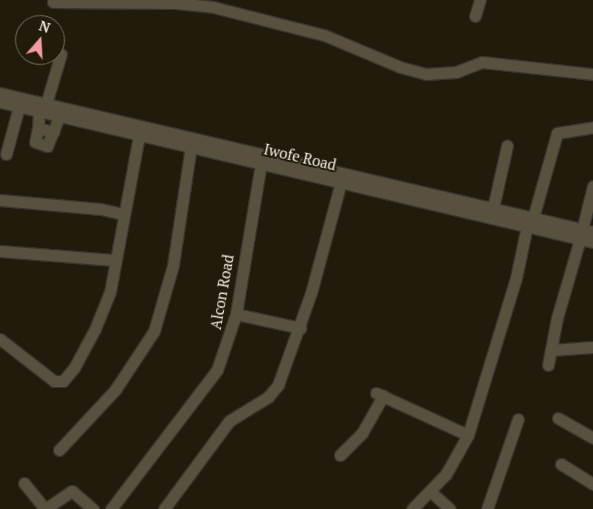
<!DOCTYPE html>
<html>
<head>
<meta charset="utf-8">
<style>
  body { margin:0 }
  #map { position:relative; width:593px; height:509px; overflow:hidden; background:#211b0b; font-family:"PT Serif",serif }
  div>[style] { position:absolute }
  .roads { filter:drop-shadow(1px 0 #38342d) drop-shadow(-1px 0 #38342d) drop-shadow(0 1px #38342d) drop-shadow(0 -1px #38342d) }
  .minor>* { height:11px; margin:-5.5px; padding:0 5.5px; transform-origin:5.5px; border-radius:5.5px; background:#585140 }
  span { translate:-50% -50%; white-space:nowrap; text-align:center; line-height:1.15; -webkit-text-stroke:4px #211b0b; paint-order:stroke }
  .street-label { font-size:15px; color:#f1eee3 }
  .north { position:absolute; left:15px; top:15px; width:50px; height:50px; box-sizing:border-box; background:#211b0b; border:1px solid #746f61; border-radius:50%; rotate:19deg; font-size:14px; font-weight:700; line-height:20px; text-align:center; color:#f1eee3 }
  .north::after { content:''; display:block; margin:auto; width:18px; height:22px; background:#f49aa2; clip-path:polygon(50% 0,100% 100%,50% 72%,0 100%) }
</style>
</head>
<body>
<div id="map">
  <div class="roads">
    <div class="minor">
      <i style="left:53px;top:2px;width:123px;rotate:0.5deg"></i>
      <i style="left:176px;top:3px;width:37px;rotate:6deg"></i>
      <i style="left:213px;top:7px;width:114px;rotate:14.2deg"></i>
      <i style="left:324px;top:35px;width:82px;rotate:22.8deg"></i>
      <i style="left:400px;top:67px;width:27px;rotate:15deg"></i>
      <i style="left:426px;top:74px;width:30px;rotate:-4deg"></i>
      <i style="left:456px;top:72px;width:28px;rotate:-21deg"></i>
      <i style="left:482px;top:62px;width:112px;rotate:6.2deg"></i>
      <i style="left:475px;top:16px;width:17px;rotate:-73deg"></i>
      <i style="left:0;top:93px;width:609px;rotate:13.19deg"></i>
      <i style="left:0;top:102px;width:609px;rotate:13.28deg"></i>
      <i style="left:46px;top:104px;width:52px;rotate:-73.3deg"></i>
      <i style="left:39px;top:111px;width:17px;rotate:93deg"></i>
      <i style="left:38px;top:128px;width:16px;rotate:15deg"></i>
      <i style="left:53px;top:132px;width:17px;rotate:-69deg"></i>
      <i style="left:38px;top:128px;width:14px;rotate:102deg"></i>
      <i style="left:35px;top:142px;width:13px;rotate:18deg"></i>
      <i style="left:47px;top:146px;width:15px;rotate:-67deg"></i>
      <i style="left:6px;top:154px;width:50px;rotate:-74.8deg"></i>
      <i style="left:0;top:200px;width:101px;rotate:5.1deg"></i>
      <i style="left:101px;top:209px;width:23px;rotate:13deg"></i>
      <i style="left:493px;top:208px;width:64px;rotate:-77.3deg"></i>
      <i style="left:533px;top:218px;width:88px;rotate:-74.2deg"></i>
      <i style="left:557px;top:133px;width:36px;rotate:-9deg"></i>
      <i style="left:582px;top:230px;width:45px;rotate:-76deg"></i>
      <i style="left:0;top:251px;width:114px;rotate:4.5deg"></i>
      <i style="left:236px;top:314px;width:66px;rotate:12.3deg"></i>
      <i style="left:0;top:339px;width:68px;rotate:37.9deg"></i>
      <i style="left:54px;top:381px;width:9px"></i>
      <i style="left:63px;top:381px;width:17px;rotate:-50deg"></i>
      <i style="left:74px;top:368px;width:44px;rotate:-61.7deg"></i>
      <i style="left:95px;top:329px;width:40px;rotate:-68deg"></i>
      <i style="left:110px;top:292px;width:160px;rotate:-79.5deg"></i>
      <i style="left:551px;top:350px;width:42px;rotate:-4.1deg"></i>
      <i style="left:548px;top:365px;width:48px;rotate:-79.2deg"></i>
      <i style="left:557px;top:318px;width:82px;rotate:-73.8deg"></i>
      <i style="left:376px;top:393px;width:101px;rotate:24.5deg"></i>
      <i style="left:558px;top:418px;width:40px;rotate:29.7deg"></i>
      <i style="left:59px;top:450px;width:82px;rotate:-47deg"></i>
      <i style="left:115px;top:390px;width:71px;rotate:-56.5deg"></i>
      <i style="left:154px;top:331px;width:69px;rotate:-73.9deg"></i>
      <i style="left:173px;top:265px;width:120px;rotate:-81.4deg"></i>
      <i style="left:340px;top:455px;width:31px;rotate:-45deg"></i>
      <i style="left:362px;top:433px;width:43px;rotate:-60.4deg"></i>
      <i style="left:561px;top:464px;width:38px;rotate:32deg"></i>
      <i style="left:24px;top:483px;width:33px;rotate:51deg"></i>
      <i style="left:431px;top:492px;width:25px;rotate:42deg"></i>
      <i style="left:45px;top:509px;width:32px;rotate:-34deg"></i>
      <i style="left:72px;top:491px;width:28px;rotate:41deg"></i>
      <i style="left:111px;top:509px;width:175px;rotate:-52.7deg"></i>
      <i style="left:217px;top:370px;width:59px;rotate:-71.3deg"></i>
      <i style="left:236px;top:314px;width:153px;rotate:-80.6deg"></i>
      <i style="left:164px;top:509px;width:109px;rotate:-53.5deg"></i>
      <i style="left:229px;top:421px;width:46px;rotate:-31.6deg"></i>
      <i style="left:268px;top:397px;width:16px;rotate:-50deg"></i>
      <i style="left:278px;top:385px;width:98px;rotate:-70.3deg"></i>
      <i style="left:311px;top:293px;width:115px;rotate:-74.9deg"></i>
      <i style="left:412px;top:509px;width:49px;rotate:-45.8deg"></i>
      <i style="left:446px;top:474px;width:45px;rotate:-60.6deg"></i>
      <i style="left:468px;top:435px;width:164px;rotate:-73deg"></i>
      <i style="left:516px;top:278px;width:53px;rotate:-78.1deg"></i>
      <i style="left:487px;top:509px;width:95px;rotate:-71deg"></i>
    </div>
  </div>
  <div class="street-label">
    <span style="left:300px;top:157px;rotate:13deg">Iwofe Road</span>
    <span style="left:222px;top:292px;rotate:-80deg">Alcon Road</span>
  </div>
  <div class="north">N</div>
</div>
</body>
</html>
